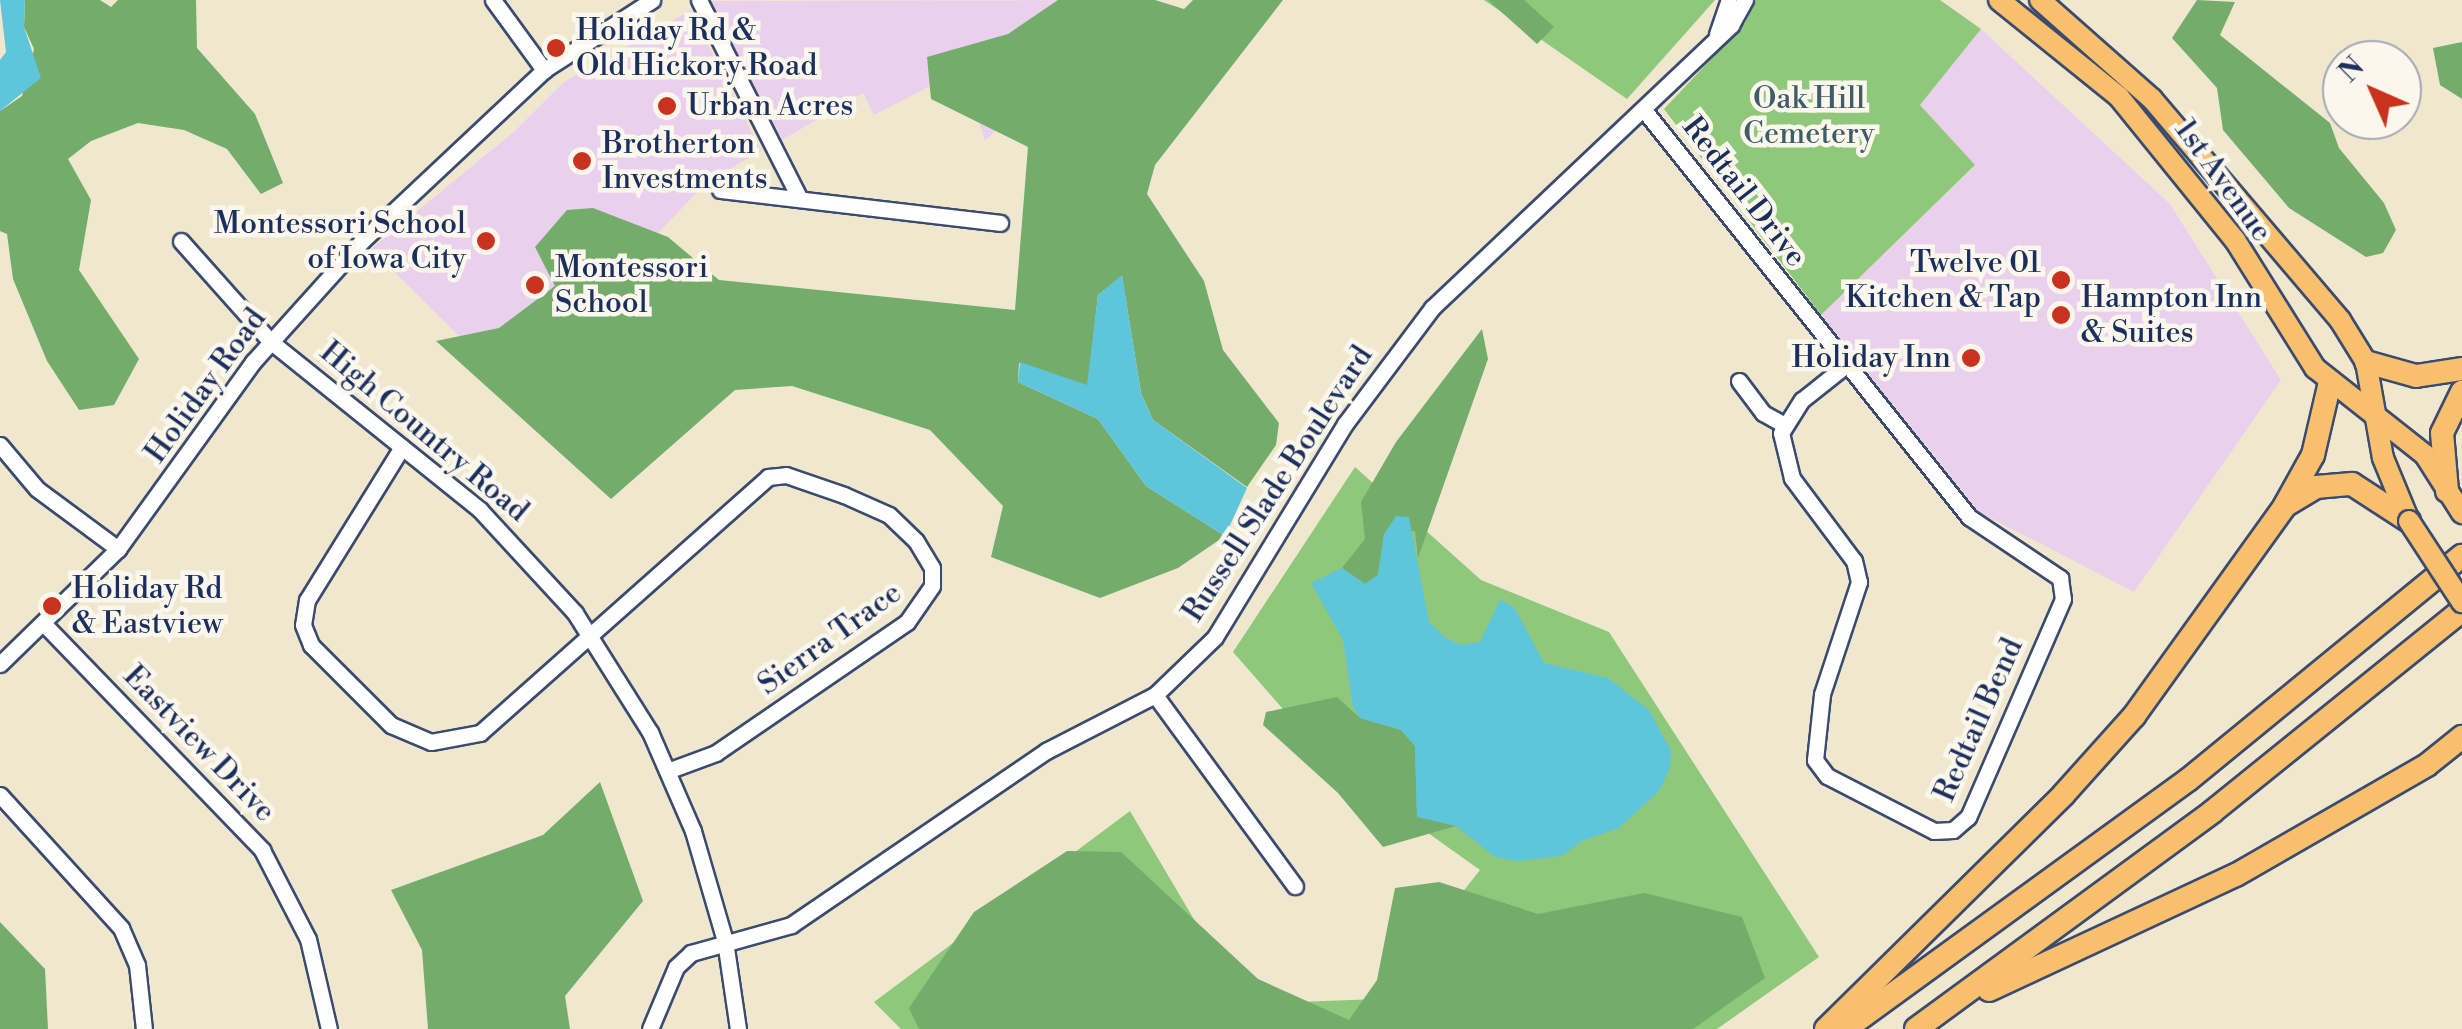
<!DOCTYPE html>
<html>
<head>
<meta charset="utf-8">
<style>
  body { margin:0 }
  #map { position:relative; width:2462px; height:1029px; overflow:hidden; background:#f0e8ce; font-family:"Libre Bodoni",serif }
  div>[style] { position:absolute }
  .built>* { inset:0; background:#e9d1ed }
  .green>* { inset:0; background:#8fc87b }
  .forest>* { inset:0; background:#73ac6b }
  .water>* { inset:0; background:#5ec5db }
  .roads { filter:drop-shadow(2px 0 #3b4b6f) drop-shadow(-2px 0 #3b4b6f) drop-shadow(0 2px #3b4b6f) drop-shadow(0 -2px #3b4b6f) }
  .minor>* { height:15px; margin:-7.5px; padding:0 7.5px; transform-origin:7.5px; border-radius:7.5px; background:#fff }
  .major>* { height:20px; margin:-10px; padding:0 10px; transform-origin:10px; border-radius:10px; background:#f8bf6c }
  .highway>* { height:22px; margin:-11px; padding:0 11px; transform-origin:11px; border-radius:11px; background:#f8bf6c }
  .bridges { filter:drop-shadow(2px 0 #3b4b6f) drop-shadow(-2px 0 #3b4b6f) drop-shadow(0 2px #3b4b6f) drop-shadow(0 -2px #3b4b6f) }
  .major-bridge>* { height:20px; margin:-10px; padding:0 10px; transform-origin:10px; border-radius:10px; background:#f8bf6c }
  .dots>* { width:28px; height:28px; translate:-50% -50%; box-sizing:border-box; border:5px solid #fbf7ec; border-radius:50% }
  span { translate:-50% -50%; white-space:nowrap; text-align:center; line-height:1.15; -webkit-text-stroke:9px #fbf7ec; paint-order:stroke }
  .poi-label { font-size:30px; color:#1b2f5e }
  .left { translate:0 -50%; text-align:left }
  .right { translate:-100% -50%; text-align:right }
  .park-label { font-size:30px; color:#3e5d67 }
  .street-label { font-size:30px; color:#1b2f5e }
  .north { position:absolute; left:2322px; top:40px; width:100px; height:100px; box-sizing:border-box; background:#fbf7ec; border:2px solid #a1a7b3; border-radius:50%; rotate:315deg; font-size:28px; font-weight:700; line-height:40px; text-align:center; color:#1b2f5e }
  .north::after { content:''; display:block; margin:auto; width:35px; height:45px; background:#c8321e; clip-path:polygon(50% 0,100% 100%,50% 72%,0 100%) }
</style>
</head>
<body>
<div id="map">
  <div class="built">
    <i style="clip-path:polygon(1131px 0,985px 141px,962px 70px,874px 115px,863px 93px,782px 140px,711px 1px)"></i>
    <i style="clip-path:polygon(691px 10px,761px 151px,707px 182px,635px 257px,555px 431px,371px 249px,515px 131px,564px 82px)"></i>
    <i style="clip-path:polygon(1981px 29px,2170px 204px,2281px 380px,2134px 592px,1979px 512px,1821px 315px,1975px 166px,1920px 105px)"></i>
  </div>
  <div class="green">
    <i style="clip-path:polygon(1484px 0,1715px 0,1627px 99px)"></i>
    <i style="clip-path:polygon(1756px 0,1940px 0,1981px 29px,1920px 105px,1975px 165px,1821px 315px,1664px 109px,1745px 23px)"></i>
    <i style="clip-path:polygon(1355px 467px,1481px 580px,1609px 632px,1819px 957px,1717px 1029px,901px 1029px,874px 1002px,1130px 811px,1244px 1004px,1378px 999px,1480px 870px,1331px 764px,1233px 652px)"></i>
  </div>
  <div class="forest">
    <i style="clip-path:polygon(25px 0,100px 0,111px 7px,118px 0,196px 0,197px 48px,255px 114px,283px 183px,261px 194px,227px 149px,184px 130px,138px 123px,91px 141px,68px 159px,91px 200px,79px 270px,139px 359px,114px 405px,79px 410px,47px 361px,13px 279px,7px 234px,0 231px,0 111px,22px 96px,34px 49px,24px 27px)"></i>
    <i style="clip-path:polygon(1058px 0,1155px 0,1184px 9px,1193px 0,1283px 0,1155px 165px,1147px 194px,1204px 281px,1223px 350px,1279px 423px,1276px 445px,1247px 487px,1153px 420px,1141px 393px,1122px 276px,1098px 295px,1088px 386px,1019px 363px,1018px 382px,1098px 419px,1146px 486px,1225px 536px,1178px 568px,1100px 598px,991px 557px,1003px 506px,930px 430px,792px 386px,735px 390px,611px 499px,436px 341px,499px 328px,555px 286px,535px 247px,567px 210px,593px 208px,668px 237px,719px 280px,1015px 310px,1028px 147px,931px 99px,927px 57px,1008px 34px)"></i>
    <i style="clip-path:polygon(1488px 0,1524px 0,1554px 27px,1537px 44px)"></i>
    <i style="clip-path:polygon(2197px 0,2235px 2px,2220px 35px,2330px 123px,2339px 148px,2384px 203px,2396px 230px,2383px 253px,2366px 257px,2289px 208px,2223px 130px,2217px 88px,2172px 38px)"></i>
    <i style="clip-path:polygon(2462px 42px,2462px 99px,2440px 85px,2433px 48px)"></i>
    <i style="clip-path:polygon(1482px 329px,1488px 359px,1418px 558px,1415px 531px,1384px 534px,1378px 575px,1365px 584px,1342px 568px,1365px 539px,1361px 502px,1396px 442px)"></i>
    <i style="clip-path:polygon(1337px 697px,1360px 718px,1401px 730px,1415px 746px,1417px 816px,1456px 826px,1383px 847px,1338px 793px,1263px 725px,1266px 712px)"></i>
    <i style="clip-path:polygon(600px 782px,643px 901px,565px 996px,570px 1029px,428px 1029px,422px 950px,391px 890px,543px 835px)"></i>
    <i style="clip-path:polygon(1067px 851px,1121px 852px,1258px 979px,1349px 1020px,1377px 980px,1395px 888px,1439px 882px,1538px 914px,1644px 893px,1742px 917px,1765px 978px,1693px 1029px,919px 1029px,909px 1008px,974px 912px)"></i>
    <i style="clip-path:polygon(0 922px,45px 969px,48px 1029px,0 1029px)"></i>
  </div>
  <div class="water">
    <i style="clip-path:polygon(0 0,25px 0,24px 27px,41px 78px,0 111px,0 60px,6px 52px)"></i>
    <i style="clip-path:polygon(1122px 275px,1141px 393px,1153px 420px,1247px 488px,1225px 536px,1146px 486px,1098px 419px,1018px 382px,1020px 362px,1087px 385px,1098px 295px)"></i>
    <i style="clip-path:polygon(1396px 516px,1409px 517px,1429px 622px,1446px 638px,1461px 645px,1480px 642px,1500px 600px,1514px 607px,1544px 663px,1608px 678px,1649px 710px,1671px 751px,1670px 768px,1659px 791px,1619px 828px,1582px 841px,1561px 856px,1517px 861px,1495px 857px,1456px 826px,1417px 817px,1415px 746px,1401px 730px,1360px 718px,1353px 707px,1343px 640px,1311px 583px,1342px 568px,1365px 584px,1378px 575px,1384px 534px)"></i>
  </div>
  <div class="roads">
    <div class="minor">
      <i style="left:493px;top:0;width:87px;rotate:53.9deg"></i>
      <i style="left:699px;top:0;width:223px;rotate:63.1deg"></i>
      <i style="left:1717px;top:34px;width:36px;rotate:-71deg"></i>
      <i style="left:1644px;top:110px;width:521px;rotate:51.39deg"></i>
      <i style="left:1969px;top:517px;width:110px;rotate:33.8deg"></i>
      <i style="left:2060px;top:578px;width:21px;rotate:82deg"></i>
      <i style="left:2063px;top:599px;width:238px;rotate:113.5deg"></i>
      <i style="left:1968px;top:817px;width:20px;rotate:139deg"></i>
      <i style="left:1953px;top:830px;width:19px;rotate:177deg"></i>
      <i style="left:1934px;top:831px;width:120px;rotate:-152.8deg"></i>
      <i style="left:1827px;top:776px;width:20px;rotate:-127deg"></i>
      <i style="left:1815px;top:760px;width:66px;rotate:-83.9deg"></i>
      <i style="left:1822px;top:694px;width:118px;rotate:-71.7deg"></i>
      <i style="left:1859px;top:582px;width:22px;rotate:-103deg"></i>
      <i style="left:1854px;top:561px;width:104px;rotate:-126.8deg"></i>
      <i style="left:1792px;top:478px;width:46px;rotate:-103.7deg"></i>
      <i style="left:1781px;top:433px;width:39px;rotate:-58deg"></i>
      <i style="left:1802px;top:400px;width:56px;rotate:-38.5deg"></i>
      <i style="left:720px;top:190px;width:282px;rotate:6.7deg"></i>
      <i style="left:181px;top:241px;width:134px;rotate:48.3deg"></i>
      <i style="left:270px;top:341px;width:270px;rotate:38.8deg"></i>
      <i style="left:480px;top:510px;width:140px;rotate:47.3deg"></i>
      <i style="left:575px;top:613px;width:141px;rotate:57.8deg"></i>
      <i style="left:650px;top:732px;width:108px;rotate:66.5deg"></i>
      <i style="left:693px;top:831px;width:115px;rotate:73.8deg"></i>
      <i style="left:725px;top:941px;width:89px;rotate:81.6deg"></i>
      <i style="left:1739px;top:381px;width:40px;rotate:53deg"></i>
      <i style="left:1763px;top:413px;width:23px;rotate:29deg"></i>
      <i style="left:0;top:445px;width:57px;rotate:49.9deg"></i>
      <i style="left:37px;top:489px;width:101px;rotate:36.5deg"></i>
      <i style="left:402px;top:447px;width:180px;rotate:121.8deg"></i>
      <i style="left:307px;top:600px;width:25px;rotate:99deg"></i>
      <i style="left:303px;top:625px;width:22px;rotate:68deg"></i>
      <i style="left:311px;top:645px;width:113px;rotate:45deg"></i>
      <i style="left:391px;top:725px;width:43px;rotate:23deg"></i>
      <i style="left:431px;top:742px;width:50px;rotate:-10.4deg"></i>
      <i style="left:480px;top:733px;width:385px;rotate:-41.6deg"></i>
      <i style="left:768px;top:477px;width:18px;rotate:-6deg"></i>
      <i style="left:786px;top:475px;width:61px;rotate:19deg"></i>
      <i style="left:844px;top:495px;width:49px;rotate:24deg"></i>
      <i style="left:889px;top:515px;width:37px;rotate:44deg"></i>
      <i style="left:916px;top:541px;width:31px;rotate:59deg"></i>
      <i style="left:932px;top:568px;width:18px;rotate:90deg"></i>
      <i style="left:932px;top:586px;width:44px;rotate:124.8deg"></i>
      <i style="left:907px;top:622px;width:232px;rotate:145.6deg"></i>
      <i style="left:716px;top:753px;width:52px;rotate:159.8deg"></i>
      <i style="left:45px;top:625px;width:313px;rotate:46deg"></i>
      <i style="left:262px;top:850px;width:100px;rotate:62.7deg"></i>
      <i style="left:308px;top:939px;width:92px;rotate:76.9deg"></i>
      <i style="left:0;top:664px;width:165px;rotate:-44.3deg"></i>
      <i style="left:118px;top:549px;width:231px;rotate:-54.2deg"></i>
      <i style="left:253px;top:362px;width:163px;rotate:-48deg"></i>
      <i style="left:362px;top:241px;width:250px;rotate:-43.2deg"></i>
      <i style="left:544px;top:70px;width:129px;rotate:-32.9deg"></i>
      <i style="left:1155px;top:695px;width:237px;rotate:53.8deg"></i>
      <i style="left:0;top:795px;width:180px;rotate:47.7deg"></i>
      <i style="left:121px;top:928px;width:40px;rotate:66.6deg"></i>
      <i style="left:137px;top:965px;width:64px;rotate:83.8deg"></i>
      <i style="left:650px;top:1029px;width:67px;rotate:-67.2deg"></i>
      <i style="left:676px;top:967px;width:21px;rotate:-43deg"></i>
      <i style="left:691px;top:953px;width:104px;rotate:-15.6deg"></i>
      <i style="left:791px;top:925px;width:309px;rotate:-34.3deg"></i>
      <i style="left:1046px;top:751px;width:123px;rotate:-27.2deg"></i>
      <i style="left:1155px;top:695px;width:83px;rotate:-44deg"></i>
      <i style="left:1215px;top:637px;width:250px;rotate:-58.6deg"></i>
      <i style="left:1345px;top:424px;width:145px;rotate:-53.1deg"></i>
      <i style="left:1432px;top:308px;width:412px;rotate:-43.4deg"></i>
      <i style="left:1731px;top:25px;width:29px;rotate:-61deg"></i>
    </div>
    <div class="major">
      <i style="left:1999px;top:0;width:154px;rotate:38.9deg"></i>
      <i style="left:2119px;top:97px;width:184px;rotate:51deg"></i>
      <i style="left:2235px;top:240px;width:151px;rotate:58deg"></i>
      <i style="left:2315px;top:368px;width:140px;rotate:38.3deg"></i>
      <i style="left:2425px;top:455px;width:69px;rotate:57.5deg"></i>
      <i style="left:2040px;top:0;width:149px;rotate:41.5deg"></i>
      <i style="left:2152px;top:99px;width:290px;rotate:49.6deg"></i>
      <i style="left:2340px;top:320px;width:49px;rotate:58.2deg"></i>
      <i style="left:2366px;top:362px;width:97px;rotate:80deg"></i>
      <i style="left:2383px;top:458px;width:68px;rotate:67.6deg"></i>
    </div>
    <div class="highway">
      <i style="left:2366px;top:362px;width:52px;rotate:15.6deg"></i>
      <i style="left:2416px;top:376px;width:47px;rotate:-8.7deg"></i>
      <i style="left:2447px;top:491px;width:58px;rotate:-94.9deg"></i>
      <i style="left:2442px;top:433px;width:46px;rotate:-64deg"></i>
      <i style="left:2286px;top:505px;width:35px;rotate:-31deg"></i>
      <i style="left:2316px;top:487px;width:36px;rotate:-5deg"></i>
      <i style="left:2352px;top:484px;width:68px;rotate:33deg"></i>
      <i style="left:1989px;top:990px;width:272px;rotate:-25deg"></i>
      <i style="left:2236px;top:875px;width:220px;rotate:-29.9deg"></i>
      <i style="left:2427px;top:765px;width:45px;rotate:-38.7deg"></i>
      <i style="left:1826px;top:1029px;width:334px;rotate:-44.6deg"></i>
      <i style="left:2064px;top:794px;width:105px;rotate:-48.1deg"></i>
      <i style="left:2134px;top:716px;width:257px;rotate:-54.3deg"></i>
      <i style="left:2284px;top:507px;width:60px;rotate:-60.9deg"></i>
      <i style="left:2313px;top:455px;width:75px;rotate:-76.9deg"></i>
      <i style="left:1845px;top:1029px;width:424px;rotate:-36deg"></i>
      <i style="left:2188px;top:780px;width:354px;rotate:-39.3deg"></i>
      <i style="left:1916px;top:1029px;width:367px;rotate:-36.2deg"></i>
      <i style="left:2212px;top:812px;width:321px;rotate:-38.9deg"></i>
    </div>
  </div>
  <div class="bridges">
    <div class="major-bridge">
      <i style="left:2409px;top:521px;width:97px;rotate:56.8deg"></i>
    </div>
  </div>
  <div class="dots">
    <i style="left:556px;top:48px;background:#c8321e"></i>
    <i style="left:667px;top:106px;background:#c8321e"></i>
    <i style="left:582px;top:161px;background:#c8321e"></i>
    <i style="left:486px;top:241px;background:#c8321e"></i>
    <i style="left:2061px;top:280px;background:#c8321e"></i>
    <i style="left:535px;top:285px;background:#c8321e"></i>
    <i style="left:2061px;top:315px;background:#c8321e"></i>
    <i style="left:1971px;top:358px;background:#c8321e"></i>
    <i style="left:52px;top:606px;background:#c8321e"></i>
  </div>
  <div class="poi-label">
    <span class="left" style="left:576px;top:48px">Holiday Rd &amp;<br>Old Hickory Road</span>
    <span class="left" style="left:687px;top:106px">Urban Acres</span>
    <span class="left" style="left:602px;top:161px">Brotherton<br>Investments</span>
    <span class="right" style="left:466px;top:241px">Montessori School<br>of Iowa City</span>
    <span class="right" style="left:2041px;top:280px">Twelve 01<br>Kitchen &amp; Tap</span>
    <span class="left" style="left:555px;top:285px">Montessori<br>School</span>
    <span class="left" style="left:2081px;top:315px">Hampton Inn<br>&amp; Suites</span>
    <span class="right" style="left:1951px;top:358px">Holiday Inn</span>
    <span class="left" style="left:72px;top:606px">Holiday Rd<br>&amp; Eastview</span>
  </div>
  <div class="park-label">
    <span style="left:1809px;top:116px">Oak Hill<br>Cemetery</span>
  </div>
  <div class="street-label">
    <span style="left:2223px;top:181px;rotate:54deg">1st Avenue</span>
    <span style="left:1744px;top:192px;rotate:52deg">Redtail Drive</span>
    <span style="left:206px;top:386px;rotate:-54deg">Holiday Road</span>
    <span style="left:424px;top:432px;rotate:40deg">High Country Road</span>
    <span style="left:1278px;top:484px;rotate:-57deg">Russell Slade Boulevard</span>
    <span style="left:830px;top:639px;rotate:-36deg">Sierra Trace</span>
    <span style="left:1979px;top:720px;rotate:-66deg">Redtail Bend</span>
    <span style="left:199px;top:744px;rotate:46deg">Eastview Drive</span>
  </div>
  <div class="north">N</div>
</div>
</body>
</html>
